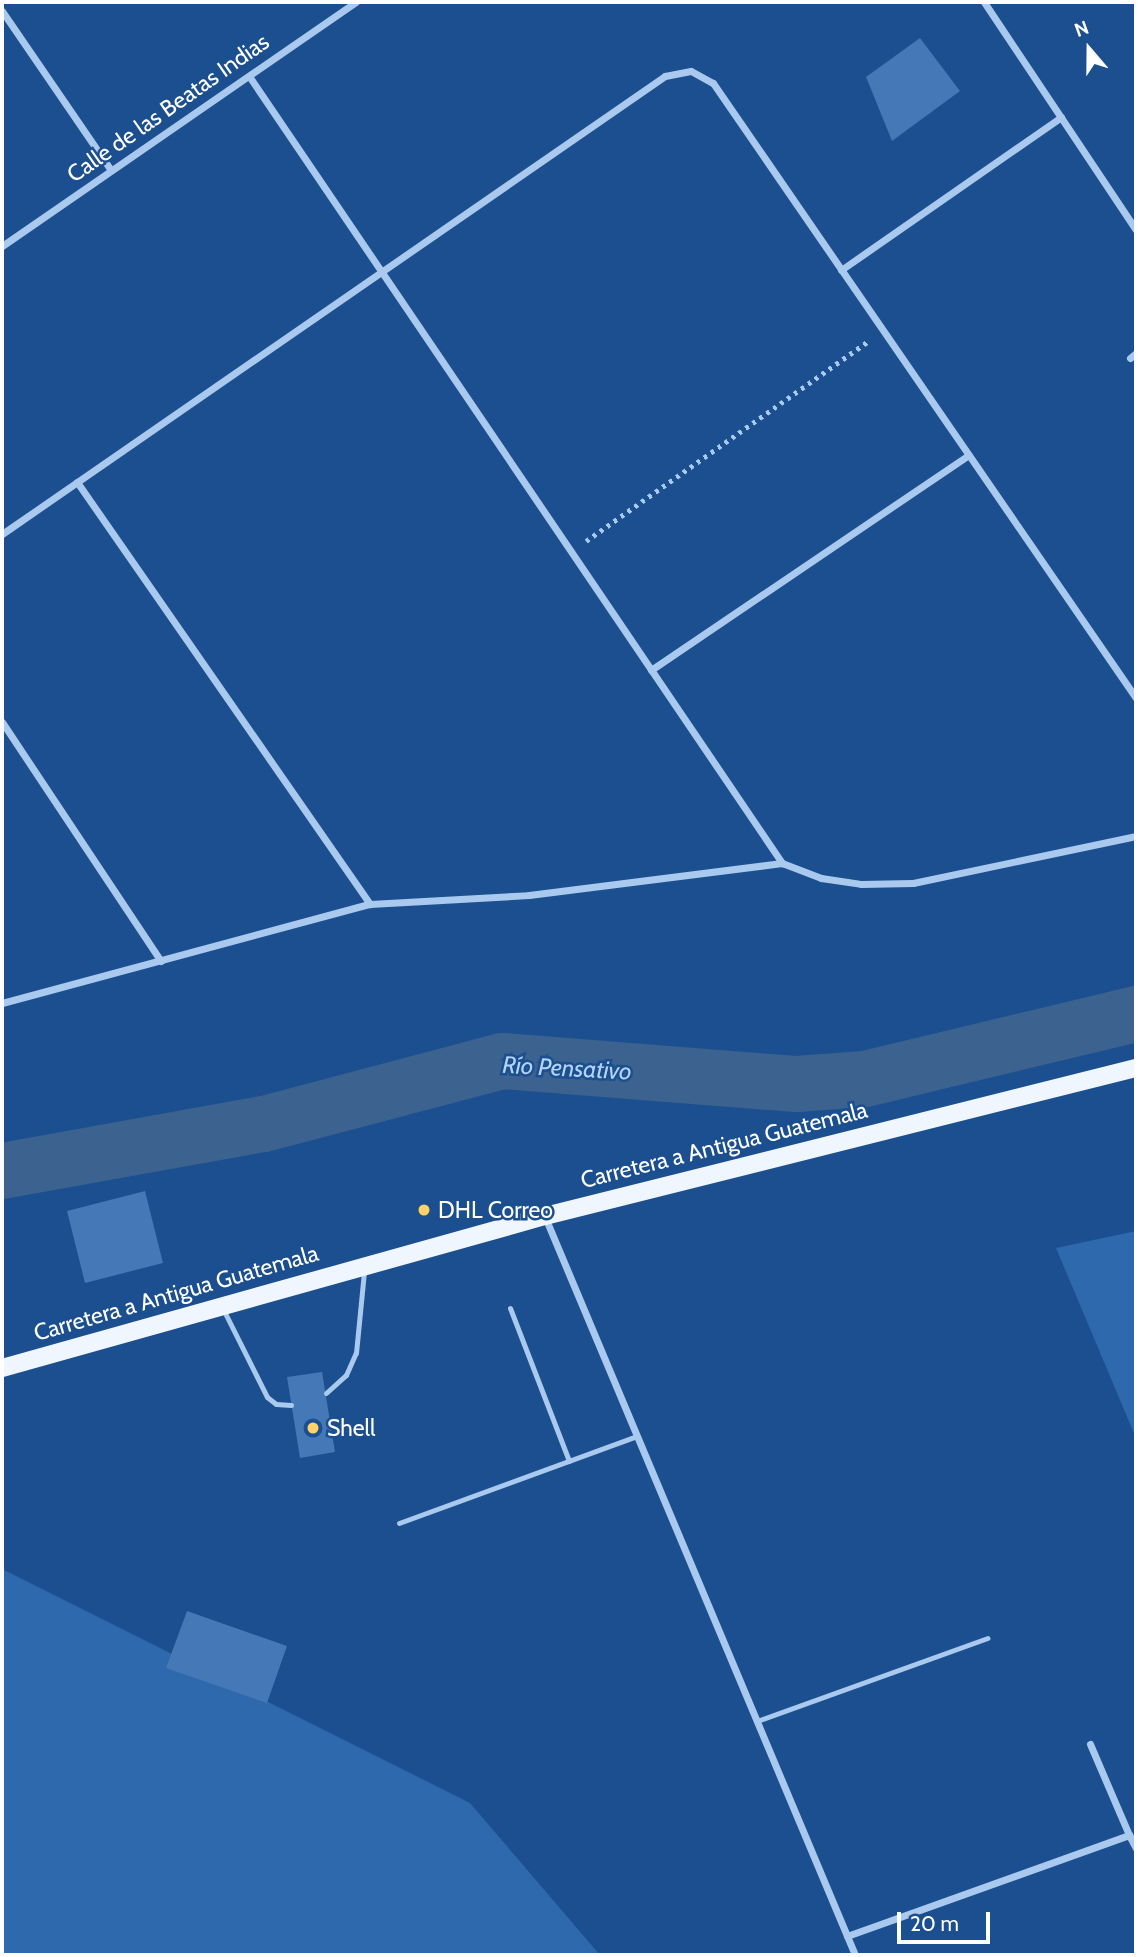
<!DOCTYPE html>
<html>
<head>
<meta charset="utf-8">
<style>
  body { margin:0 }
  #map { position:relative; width:1138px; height:1957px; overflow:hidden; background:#1b4f8f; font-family:Cabin,sans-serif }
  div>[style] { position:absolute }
  .green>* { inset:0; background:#2e69ad }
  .river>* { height:56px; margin:-28px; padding:0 28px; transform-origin:28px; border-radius:28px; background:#3c6290 }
  .building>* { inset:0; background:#4478b7 }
  .path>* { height:4.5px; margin-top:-2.25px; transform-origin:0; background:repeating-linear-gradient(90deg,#a9c9ee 0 3.5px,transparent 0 8.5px) }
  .lane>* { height:5px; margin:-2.5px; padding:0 2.5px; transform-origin:2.5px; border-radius:2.5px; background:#a9c9ee }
  .street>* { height:7px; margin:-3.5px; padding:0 3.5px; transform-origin:3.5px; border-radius:3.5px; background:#a9c9ee }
  .primary>* { height:18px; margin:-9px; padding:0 9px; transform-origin:9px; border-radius:9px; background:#f0f6ff }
  .dots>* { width:19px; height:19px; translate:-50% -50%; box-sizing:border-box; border:4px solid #1b4f8f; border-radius:50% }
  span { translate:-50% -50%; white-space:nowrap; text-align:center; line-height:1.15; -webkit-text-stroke:5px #1b4f8f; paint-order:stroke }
  .street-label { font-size:23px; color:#fff }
  .poi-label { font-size:23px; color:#fff }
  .left { translate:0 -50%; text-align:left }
  .water-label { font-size:24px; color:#b5d3f5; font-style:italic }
  .frame { position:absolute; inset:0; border:4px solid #fff; pointer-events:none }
  .north { position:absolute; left:1054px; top:14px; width:70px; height:70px; -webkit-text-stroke:5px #1b4f8f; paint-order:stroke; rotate:340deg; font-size:19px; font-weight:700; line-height:28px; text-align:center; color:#fff }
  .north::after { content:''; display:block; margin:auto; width:24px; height:32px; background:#fff; clip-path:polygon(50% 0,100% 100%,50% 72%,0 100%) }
  .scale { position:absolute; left:897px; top:1912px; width:93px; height:32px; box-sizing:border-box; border:4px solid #fff; border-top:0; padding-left:9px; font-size:21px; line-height:24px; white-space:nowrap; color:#fff; -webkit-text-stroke:5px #1b4f8f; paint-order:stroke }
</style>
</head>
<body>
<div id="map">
  <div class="green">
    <i style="clip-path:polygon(1136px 1231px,1136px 1438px,1056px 1248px)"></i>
    <i style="clip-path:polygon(2px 1569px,470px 1803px,600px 1955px,2px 1955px)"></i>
  </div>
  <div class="river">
    <i style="left:2px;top:1171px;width:266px;rotate:-10.2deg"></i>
    <i style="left:264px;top:1124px;width:247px;rotate:-14.8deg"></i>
    <i style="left:503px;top:1061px;width:295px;rotate:4.5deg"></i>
    <i style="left:797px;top:1084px;width:68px;rotate:-4.2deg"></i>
    <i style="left:865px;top:1079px;width:279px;rotate:-13.5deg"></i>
  </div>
  <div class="building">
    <i style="clip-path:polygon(920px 38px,960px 91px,892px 141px,866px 77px)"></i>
    <i style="clip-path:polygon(145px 1191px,163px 1263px,85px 1283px,67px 1211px)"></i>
    <i style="clip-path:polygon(322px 1372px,335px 1452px,300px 1458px,287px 1377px)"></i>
    <i style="clip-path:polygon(187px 1611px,287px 1646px,267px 1703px,166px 1668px)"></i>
  </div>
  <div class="path">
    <i style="left:586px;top:541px;width:348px;rotate:-35.3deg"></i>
  </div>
  <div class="lane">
    <i style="left:510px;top:1308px;width:164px;rotate:68.9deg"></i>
    <i style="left:224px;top:1311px;width:96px;rotate:63.4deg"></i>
    <i style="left:267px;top:1397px;width:11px;rotate:38deg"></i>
    <i style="left:276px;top:1404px;width:15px;rotate:4deg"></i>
    <i style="left:326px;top:1393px;width:27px;rotate:-42deg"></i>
    <i style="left:346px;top:1375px;width:24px;rotate:-66deg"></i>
    <i style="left:356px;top:1353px;width:81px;rotate:-84.4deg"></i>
    <i style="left:399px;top:1523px;width:253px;rotate:-20.1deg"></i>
    <i style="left:757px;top:1721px;width:245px;rotate:-19.8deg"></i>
  </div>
  <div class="street">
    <i style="left:984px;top:2px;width:274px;rotate:56.3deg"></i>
    <i style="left:2px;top:11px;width:193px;rotate:55.6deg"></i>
    <i style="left:249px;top:76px;width:951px;rotate:55.89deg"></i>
    <i style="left:2px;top:246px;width:430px;rotate:-34.6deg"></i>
    <i style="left:841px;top:270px;width:268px;rotate:-34.8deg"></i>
    <i style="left:1130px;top:358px;width:8px;rotate:-40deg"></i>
    <i style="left:77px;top:482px;width:514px;rotate:55.23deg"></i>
    <i style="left:2px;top:534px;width:806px;rotate:-34.64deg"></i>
    <i style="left:665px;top:76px;width:26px;rotate:-11deg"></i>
    <i style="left:691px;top:71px;width:25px;rotate:29deg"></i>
    <i style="left:713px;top:83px;width:746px;rotate:55.48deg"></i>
    <i style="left:651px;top:670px;width:383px;rotate:-34.1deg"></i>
    <i style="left:2px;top:722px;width:287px;rotate:56.4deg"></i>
    <i style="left:2px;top:1003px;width:381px;rotate:-15.1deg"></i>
    <i style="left:370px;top:904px;width:159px;rotate:-3.2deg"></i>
    <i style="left:529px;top:895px;width:255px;rotate:-7.2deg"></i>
    <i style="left:782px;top:863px;width:42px;rotate:21deg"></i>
    <i style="left:821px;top:878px;width:40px;rotate:8.5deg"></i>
    <i style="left:861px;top:884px;width:52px;rotate:-1.1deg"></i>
    <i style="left:913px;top:883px;width:228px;rotate:-11.9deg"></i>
    <i style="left:545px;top:1217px;width:800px;rotate:67.21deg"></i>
    <i style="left:1090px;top:1744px;width:99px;rotate:66.8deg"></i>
    <i style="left:847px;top:1936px;width:300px;rotate:-19.7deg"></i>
    <i style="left:1129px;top:1835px;width:15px;rotate:62deg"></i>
  </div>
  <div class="primary">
    <i style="left:2px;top:1368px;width:564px;rotate:-15.64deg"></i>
    <i style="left:545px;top:1216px;width:609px;rotate:-14.06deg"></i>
  </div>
  <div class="dots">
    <i style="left:424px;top:1210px;background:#ffd166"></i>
    <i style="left:313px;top:1428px;background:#ffd166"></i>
  </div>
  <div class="street-label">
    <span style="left:168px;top:108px;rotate:-35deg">Calle de las Beatas Indias</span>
    <span style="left:724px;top:1145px;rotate:-14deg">Carretera a Antigua Guatemala</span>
    <span style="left:176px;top:1293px;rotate:-16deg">Carretera a Antigua Guatemala</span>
  </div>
  <div class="poi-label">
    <span class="left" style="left:438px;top:1210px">DHL Correo</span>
    <span class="left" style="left:327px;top:1428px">Shell</span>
  </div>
  <div class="water-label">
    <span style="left:567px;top:1068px;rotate:3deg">Río Pensativo</span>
  </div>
  <div class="frame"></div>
  <div class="north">N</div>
  <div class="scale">20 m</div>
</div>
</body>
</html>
